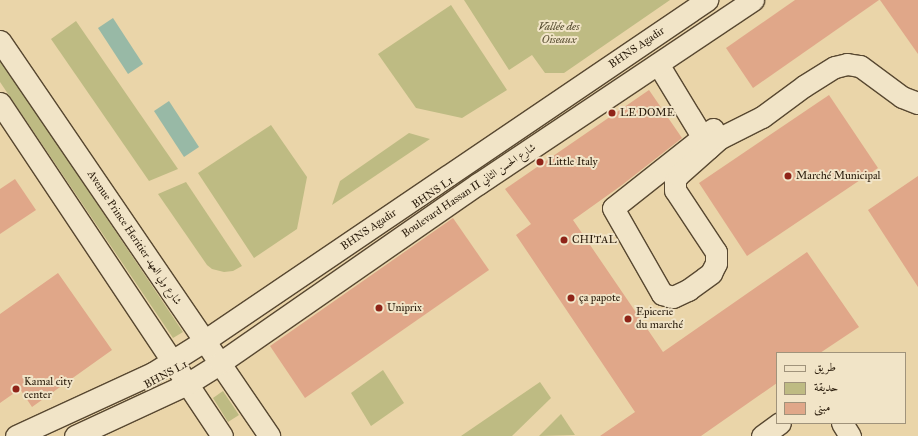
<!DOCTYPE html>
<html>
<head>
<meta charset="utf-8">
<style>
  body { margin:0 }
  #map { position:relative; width:918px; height:436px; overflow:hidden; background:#ead5a9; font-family:"IM FELL Great Primer",Amiri,serif }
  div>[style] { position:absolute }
  .green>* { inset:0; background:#bebb83 }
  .water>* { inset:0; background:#98b9a6 }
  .building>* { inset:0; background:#e0a789 }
  .roads { filter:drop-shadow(1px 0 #584831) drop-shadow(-1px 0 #584831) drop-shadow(0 1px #584831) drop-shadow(0 -1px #584831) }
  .minor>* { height:21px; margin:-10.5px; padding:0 10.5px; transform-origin:10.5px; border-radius:10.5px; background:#f1e4c7 }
  .dots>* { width:11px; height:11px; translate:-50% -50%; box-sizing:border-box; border:2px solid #f1e4c7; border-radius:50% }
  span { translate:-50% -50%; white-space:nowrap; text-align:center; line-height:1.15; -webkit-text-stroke:4px #f1e4c7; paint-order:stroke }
  .park-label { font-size:11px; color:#544a2e; font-style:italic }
  .street-label { font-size:11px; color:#271909 }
  .poi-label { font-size:11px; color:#271909 }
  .left { translate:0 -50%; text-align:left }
  .legend { position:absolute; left:776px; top:352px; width:130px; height:72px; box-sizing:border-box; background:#f1e4c7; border:1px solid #a0937b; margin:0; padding:5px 7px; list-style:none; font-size:12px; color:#271909 }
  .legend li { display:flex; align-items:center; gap:8px; height:20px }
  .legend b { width:20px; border:1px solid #a0937b }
</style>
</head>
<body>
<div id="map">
  <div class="green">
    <i style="clip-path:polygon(464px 0,670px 0,564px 73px,545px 73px,532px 55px,509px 70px)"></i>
    <i style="clip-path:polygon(451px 5px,507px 90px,462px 118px,416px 108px,378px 54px)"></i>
    <i style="clip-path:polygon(76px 21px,178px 169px,149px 181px,51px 39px)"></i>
    <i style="clip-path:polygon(0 59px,183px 332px,173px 338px,0 82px)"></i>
    <i style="clip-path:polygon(271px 125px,307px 177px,297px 229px,254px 258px,198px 173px)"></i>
    <i style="clip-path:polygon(409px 133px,430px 139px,332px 205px,340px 181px)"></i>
    <i style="clip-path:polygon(186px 182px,242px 266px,233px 271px,224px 272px,212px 269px,207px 265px,158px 194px)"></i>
    <i style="clip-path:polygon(383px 370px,404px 403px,371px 426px,351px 393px)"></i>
    <i style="clip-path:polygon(540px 382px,551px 398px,512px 436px,461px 436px)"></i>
    <i style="clip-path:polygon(223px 391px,239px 415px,228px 422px,213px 398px)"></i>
    <i style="clip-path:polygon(561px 414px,575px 435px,539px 436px)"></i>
  </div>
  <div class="water">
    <i style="clip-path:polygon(113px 18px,143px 64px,128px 74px,98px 28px)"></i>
    <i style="clip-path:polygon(169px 101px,199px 147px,184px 157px,154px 111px)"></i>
  </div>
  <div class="building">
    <i style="clip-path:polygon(795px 0,879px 0,753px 88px,726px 48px)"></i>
    <i style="clip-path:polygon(880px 0,918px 0,918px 54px)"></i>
    <i style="clip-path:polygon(649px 90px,682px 138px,622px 185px,573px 220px,663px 352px,807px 252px,859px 327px,820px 353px,777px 353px,777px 383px,701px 436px,600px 436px,635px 412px,516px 235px,531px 224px,505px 189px)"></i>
    <i style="clip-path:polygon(829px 95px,878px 168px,747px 256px,699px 183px)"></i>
    <i style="clip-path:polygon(918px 176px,918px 287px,868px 210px)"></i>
    <i style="clip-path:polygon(15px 179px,36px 210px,0 234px,0 189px)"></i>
    <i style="clip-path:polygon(453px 218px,489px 270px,305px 398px,270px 346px)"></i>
    <i style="clip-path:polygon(58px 273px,112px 350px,32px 407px,20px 389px,0 403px,0 314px)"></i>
  </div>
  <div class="roads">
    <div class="minor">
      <i style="left:0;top:41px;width:478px;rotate:55.7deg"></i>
      <i style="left:658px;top:64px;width:98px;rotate:58.7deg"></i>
      <i style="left:0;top:103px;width:400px;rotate:56.3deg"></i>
      <i style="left:713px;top:129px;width:127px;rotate:141.7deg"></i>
      <i style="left:613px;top:208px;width:99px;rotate:60.3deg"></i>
      <i style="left:662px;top:294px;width:11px;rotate:15deg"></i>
      <i style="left:673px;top:297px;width:17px;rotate:-25deg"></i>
      <i style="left:688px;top:290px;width:29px;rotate:-36deg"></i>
      <i style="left:711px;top:273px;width:11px;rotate:-63deg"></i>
      <i style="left:716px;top:263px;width:11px;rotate:-90deg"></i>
      <i style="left:716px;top:252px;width:74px;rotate:-123.5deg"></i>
      <i style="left:675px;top:190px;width:10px;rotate:-90deg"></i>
      <i style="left:675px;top:180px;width:6px;rotate:-59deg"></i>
      <i style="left:678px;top:175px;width:56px;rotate:-41.4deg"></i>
      <i style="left:720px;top:138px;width:47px;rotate:-26.6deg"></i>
      <i style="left:762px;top:117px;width:52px;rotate:-36.4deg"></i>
      <i style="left:804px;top:86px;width:36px;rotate:-32deg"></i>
      <i style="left:835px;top:67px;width:12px;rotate:-14deg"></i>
      <i style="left:847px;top:64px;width:13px;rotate:9deg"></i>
      <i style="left:860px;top:66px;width:52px;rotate:36.4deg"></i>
      <i style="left:902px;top:97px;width:17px;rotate:21deg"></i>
      <i style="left:842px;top:423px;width:15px;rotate:58deg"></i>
      <i style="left:16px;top:436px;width:151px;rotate:-24.7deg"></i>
      <i style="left:153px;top:373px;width:60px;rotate:-32.1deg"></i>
      <i style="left:204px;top:341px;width:608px;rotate:-34.13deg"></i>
      <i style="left:75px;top:436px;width:123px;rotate:-24.9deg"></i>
      <i style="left:187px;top:384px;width:39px;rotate:-32deg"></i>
      <i style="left:220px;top:363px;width:314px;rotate:-34.8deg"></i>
      <i style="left:478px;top:184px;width:331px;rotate:-33.8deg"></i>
      <i style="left:762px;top:436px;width:22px;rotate:-36deg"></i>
    </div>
  </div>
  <div class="dots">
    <i style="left:612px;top:113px;background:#8f2418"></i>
    <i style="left:540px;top:162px;background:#8f2418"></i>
    <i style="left:788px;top:176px;background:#8f2418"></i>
    <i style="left:564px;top:240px;background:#8f2418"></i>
    <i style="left:571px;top:298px;background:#8f2418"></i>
    <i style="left:379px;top:308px;background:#8f2418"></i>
    <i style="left:628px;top:319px;background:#8f2418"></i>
    <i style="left:16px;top:389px;background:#8f2418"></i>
  </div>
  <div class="park-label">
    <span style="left:559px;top:34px">Vallée des<br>Oiseaux</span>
  </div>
  <div class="street-label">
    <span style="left:637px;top:48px;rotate:-34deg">BHNS Agadir</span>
    <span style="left:469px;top:191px;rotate:-34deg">Boulevard Hassan II شارع الحسن الثاني</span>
    <span style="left:433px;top:193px;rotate:-34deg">BHNS L1</span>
    <span style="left:369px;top:230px;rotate:-34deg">BHNS Agadir</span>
    <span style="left:134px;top:238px;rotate:56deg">Avenue Prince Heritier شارع ولي العهد</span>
    <span style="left:166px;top:375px;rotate:-28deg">BHNS L1</span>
  </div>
  <div class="poi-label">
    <span class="left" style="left:620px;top:113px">LE DOME</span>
    <span class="left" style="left:548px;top:162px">Little Italy</span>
    <span class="left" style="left:796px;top:176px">Marché Municipal</span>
    <span class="left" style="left:572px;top:240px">CHITAL</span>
    <span class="left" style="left:579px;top:298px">ça papote</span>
    <span class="left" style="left:387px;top:308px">Uniprix</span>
    <span class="left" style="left:636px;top:319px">Epicerie<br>du marché</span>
    <span class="left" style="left:24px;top:389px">Kamal city<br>center</span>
  </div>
  <ul class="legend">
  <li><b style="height:5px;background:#f1e4c7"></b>طريق</li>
  <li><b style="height:11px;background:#bebb83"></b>حديقة</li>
  <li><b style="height:11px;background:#e0a789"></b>مبنى</li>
  </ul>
</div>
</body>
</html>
